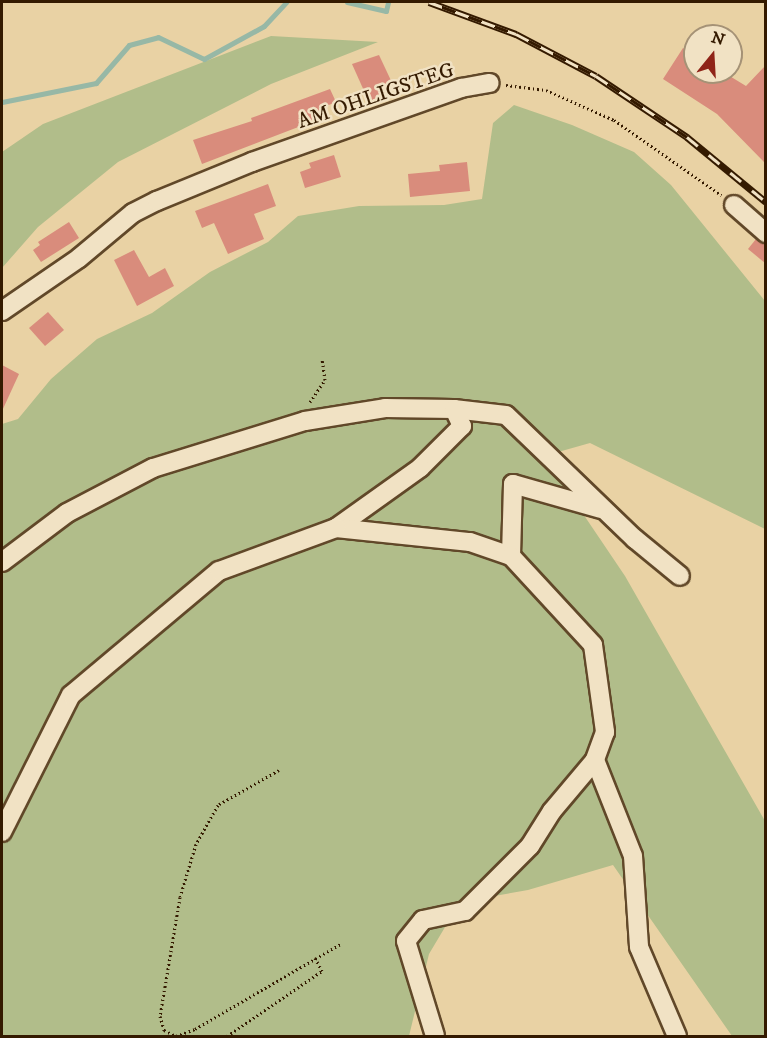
<!DOCTYPE html>
<html>
<head>
<meta charset="utf-8">
<style>
  body { margin:0 }
  #map { position:relative; width:767px; height:1038px; overflow:hidden; background:#e9d2a4; font-family:"IM FELL DW Pica",serif }
  div>[style] { position:absolute }
  .green>* { inset:0; background:#b1bd8a }
  .stream>* { height:5px; margin:-2.5px; padding:0 2.5px; transform-origin:2.5px; border-radius:2.5px; background:#97b8a6 }
  .building>* { inset:0; background:#d98c7c }
  .path>* { height:3px; margin-top:-1.5px; transform-origin:0; background:repeating-linear-gradient(90deg,#341a00 0 1.5px,transparent 0 4.5px) }
  .roads { filter:drop-shadow(2px 0 #614829) drop-shadow(-2px 0 #614829) drop-shadow(0 2px #614829) drop-shadow(0 -2px #614829) }
  .minor>* { height:18px; margin:-9px; padding:0 9px; transform-origin:9px; border-radius:9px; background:#f1e2c4 }
  .rail>* { height:7px; margin-top:-3.5px; transform-origin:0; background:repeating-linear-gradient(90deg,#f1e2c4 0 14px,#341a00 0 28px); box-sizing:border-box; border-block:2px solid #341a00 }
  span { translate:-50% -50%; white-space:nowrap; text-align:center; line-height:1.15; -webkit-text-stroke:5px #f1e2c4; paint-order:stroke }
  .street-label { font-size:21px; color:#341a00 }
  .frame { position:absolute; inset:0; border:3px solid #341a00; pointer-events:none }
  .north { position:absolute; left:683px; top:24px; width:60px; height:60px; box-sizing:border-box; background:#f1e2c4; border:2px solid #a59276; border-radius:50%; rotate:18deg; font-size:16px; font-weight:700; line-height:24px; text-align:center; color:#341a00 }
  .north::after { content:''; display:block; margin:auto; width:21px; height:27px; background:#8f2418; clip-path:polygon(50% 0,100% 100%,50% 72%,0 100%) }
</style>
</head>
<body>
<div id="map">
  <div class="green">
    <i style="clip-path:polygon(271px 36px,378px 42px,271px 84px,118px 162px,38px 227px,2px 268px,2px 152px,43px 124px)"></i>
    <i style="clip-path:polygon(514px 105px,572px 125px,634px 152px,671px 185px,765px 301px,765px 529px,590px 443px,544px 456px,625px 576px,765px 821px,765px 1036px,732px 1036px,613px 865px,528px 890px,460px 902px,429px 954px,409px 1036px,2px 1036px,2px 424px,18px 419px,51px 379px,97px 339px,152px 313px,210px 272px,268px 242px,298px 216px,359px 206px,444px 205px,482px 199px,493px 123px)"></i>
  </div>
  <div class="stream">
    <i style="left:347px;top:2px;width:40px;rotate:13deg"></i>
    <i style="left:386px;top:11px;width:9px;rotate:-77deg"></i>
    <i style="left:2px;top:102px;width:96px;rotate:-11.4deg"></i>
    <i style="left:96px;top:83px;width:50px;rotate:-49deg"></i>
    <i style="left:129px;top:45px;width:30px;rotate:-15deg"></i>
    <i style="left:158px;top:37px;width:51px;rotate:25.6deg"></i>
    <i style="left:204px;top:59px;width:68px;rotate:-28.8deg"></i>
    <i style="left:264px;top:26px;width:33px;rotate:-47deg"></i>
  </div>
  <div class="building">
    <i style="clip-path:polygon(683px 48px,695px 56px,695px 72px,723px 72px,746px 86px,765px 66px,765px 163px,717px 114px,663px 79px)"></i>
    <i style="clip-path:polygon(379px 55px,394px 87px,369px 102px,352px 64px)"></i>
    <i style="clip-path:polygon(330px 89px,336px 102px,324px 107px,327px 116px,202px 164px,193px 140px,252px 121px,251px 118px)"></i>
    <i style="clip-path:polygon(334px 155px,341px 177px,305px 188px,300px 172px,311px 168px,309px 163px)"></i>
    <i style="clip-path:polygon(467px 162px,470px 191px,410px 197px,408px 174px,440px 171px,439px 165px)"></i>
    <i style="clip-path:polygon(268px 184px,276px 206px,254px 214px,264px 239px,228px 254px,214px 223px,202px 228px,195px 211px)"></i>
    <i style="clip-path:polygon(69px 222px,79px 238px,41px 262px,33px 250px,40px 245px,38px 242px)"></i>
    <i style="clip-path:polygon(756px 239px,765px 244px,765px 263px,748px 249px)"></i>
    <i style="clip-path:polygon(134px 250px,149px 277px,165px 268px,174px 286px,137px 306px,114px 260px)"></i>
    <i style="clip-path:polygon(48px 312px,64px 330px,45px 346px,29px 328px)"></i>
    <i style="clip-path:polygon(2px 365px,19px 374px,2px 411px)"></i>
  </div>
  <div class="path">
    <i style="left:506px;top:85px;width:40px;rotate:7.1deg"></i>
    <i style="left:546px;top:90px;width:74px;rotate:23.8deg"></i>
    <i style="left:614px;top:120px;width:131px;rotate:35deg"></i>
    <i style="left:310px;top:402px;width:27px;rotate:-56deg"></i>
    <i style="left:325px;top:380px;width:22px;rotate:-98deg"></i>
    <i style="left:279px;top:770px;width:70px;rotate:150.2deg"></i>
    <i style="left:218px;top:805px;width:45px;rotate:119.4deg"></i>
    <i style="left:196px;top:844px;width:55px;rotate:106.8deg"></i>
    <i style="left:180px;top:897px;width:121px;rotate:99.5deg"></i>
    <i style="left:160px;top:1016px;width:15px;rotate:74deg"></i>
    <i style="left:164px;top:1030px;width:13px;rotate:27deg"></i>
    <i style="left:176px;top:1036px;width:20px;rotate:-20deg"></i>
    <i style="left:195px;top:1029px;width:170px;rotate:-30.3deg"></i>
    <i style="left:227px;top:1036px;width:115px;rotate:-34.4deg"></i>
    <i style="left:322px;top:971px;width:15px;rotate:-118deg"></i>
  </div>
  <div class="roads">
    <div class="minor">
      <i style="left:734px;top:205px;width:43px;rotate:41.2deg"></i>
      <i style="left:2px;top:311px;width:93px;rotate:-34.5deg"></i>
      <i style="left:79px;top:258px;width:70px;rotate:-39.8deg"></i>
      <i style="left:133px;top:213px;width:27px;rotate:-27deg"></i>
      <i style="left:157px;top:201px;width:103px;rotate:-22.3deg"></i>
      <i style="left:252px;top:162px;width:222px;rotate:-19.5deg"></i>
      <i style="left:461px;top:88px;width:29px;rotate:-10deg"></i>
      <i style="left:454px;top:409px;width:52px;rotate:6.6deg"></i>
      <i style="left:506px;top:415px;width:179px;rotate:43.9deg"></i>
      <i style="left:635px;top:539px;width:58px;rotate:39.4deg"></i>
      <i style="left:511px;top:556px;width:72px;rotate:-88.4deg"></i>
      <i style="left:513px;top:484px;width:91px;rotate:15.9deg"></i>
      <i style="left:2px;top:562px;width:81px;rotate:-37deg"></i>
      <i style="left:67px;top:513px;width:97px;rotate:-27.6deg"></i>
      <i style="left:153px;top:468px;width:159px;rotate:-17.2deg"></i>
      <i style="left:305px;top:421px;width:81px;rotate:-9.2deg"></i>
      <i style="left:385px;top:408px;width:69px;rotate:0.8deg"></i>
      <i style="left:454px;top:409px;width:19px;rotate:65deg"></i>
      <i style="left:462px;top:426px;width:59px;rotate:135deg"></i>
      <i style="left:420px;top:468px;width:103px;rotate:144.5deg"></i>
      <i style="left:336px;top:528px;width:135px;rotate:6deg"></i>
      <i style="left:470px;top:542px;width:43px;rotate:18.9deg"></i>
      <i style="left:511px;top:556px;width:121px;rotate:47.3deg"></i>
      <i style="left:593px;top:645px;width:88px;rotate:82.1deg"></i>
      <i style="left:605px;top:732px;width:30px;rotate:110deg"></i>
      <i style="left:595px;top:760px;width:67px;rotate:130.1deg"></i>
      <i style="left:552px;top:811px;width:41px;rotate:122.2deg"></i>
      <i style="left:530px;top:846px;width:92px;rotate:135deg"></i>
      <i style="left:465px;top:911px;width:43px;rotate:167.9deg"></i>
      <i style="left:423px;top:920px;width:27px;rotate:129deg"></i>
      <i style="left:406px;top:941px;width:99px;rotate:73deg"></i>
      <i style="left:595px;top:760px;width:103px;rotate:68.4deg"></i>
      <i style="left:633px;top:856px;width:91px;rotate:86.2deg"></i>
      <i style="left:639px;top:947px;width:97px;rotate:66.9deg"></i>
      <i style="left:2px;top:832px;width:153px;rotate:-63.3deg"></i>
      <i style="left:71px;top:695px;width:193px;rotate:-40deg"></i>
      <i style="left:219px;top:571px;width:125px;rotate:-20.2deg"></i>
    </div>
  </div>
  <div class="rail">
    <i style="left:429px;top:2px;width:93px;rotate:20.2deg"></i>
    <i style="left:516px;top:34px;width:90px;rotate:27.7deg"></i>
    <i style="left:596px;top:76px;width:110px;rotate:33.8deg"></i>
    <i style="left:687px;top:137px;width:102px;rotate:39.4deg"></i>
  </div>
  <div class="street-label">
    <span style="left:376px;top:96px;rotate:-19deg">AM OHLIGSTEG</span>
  </div>
  <div class="frame"></div>
  <div class="north">N</div>
</div>
</body>
</html>
